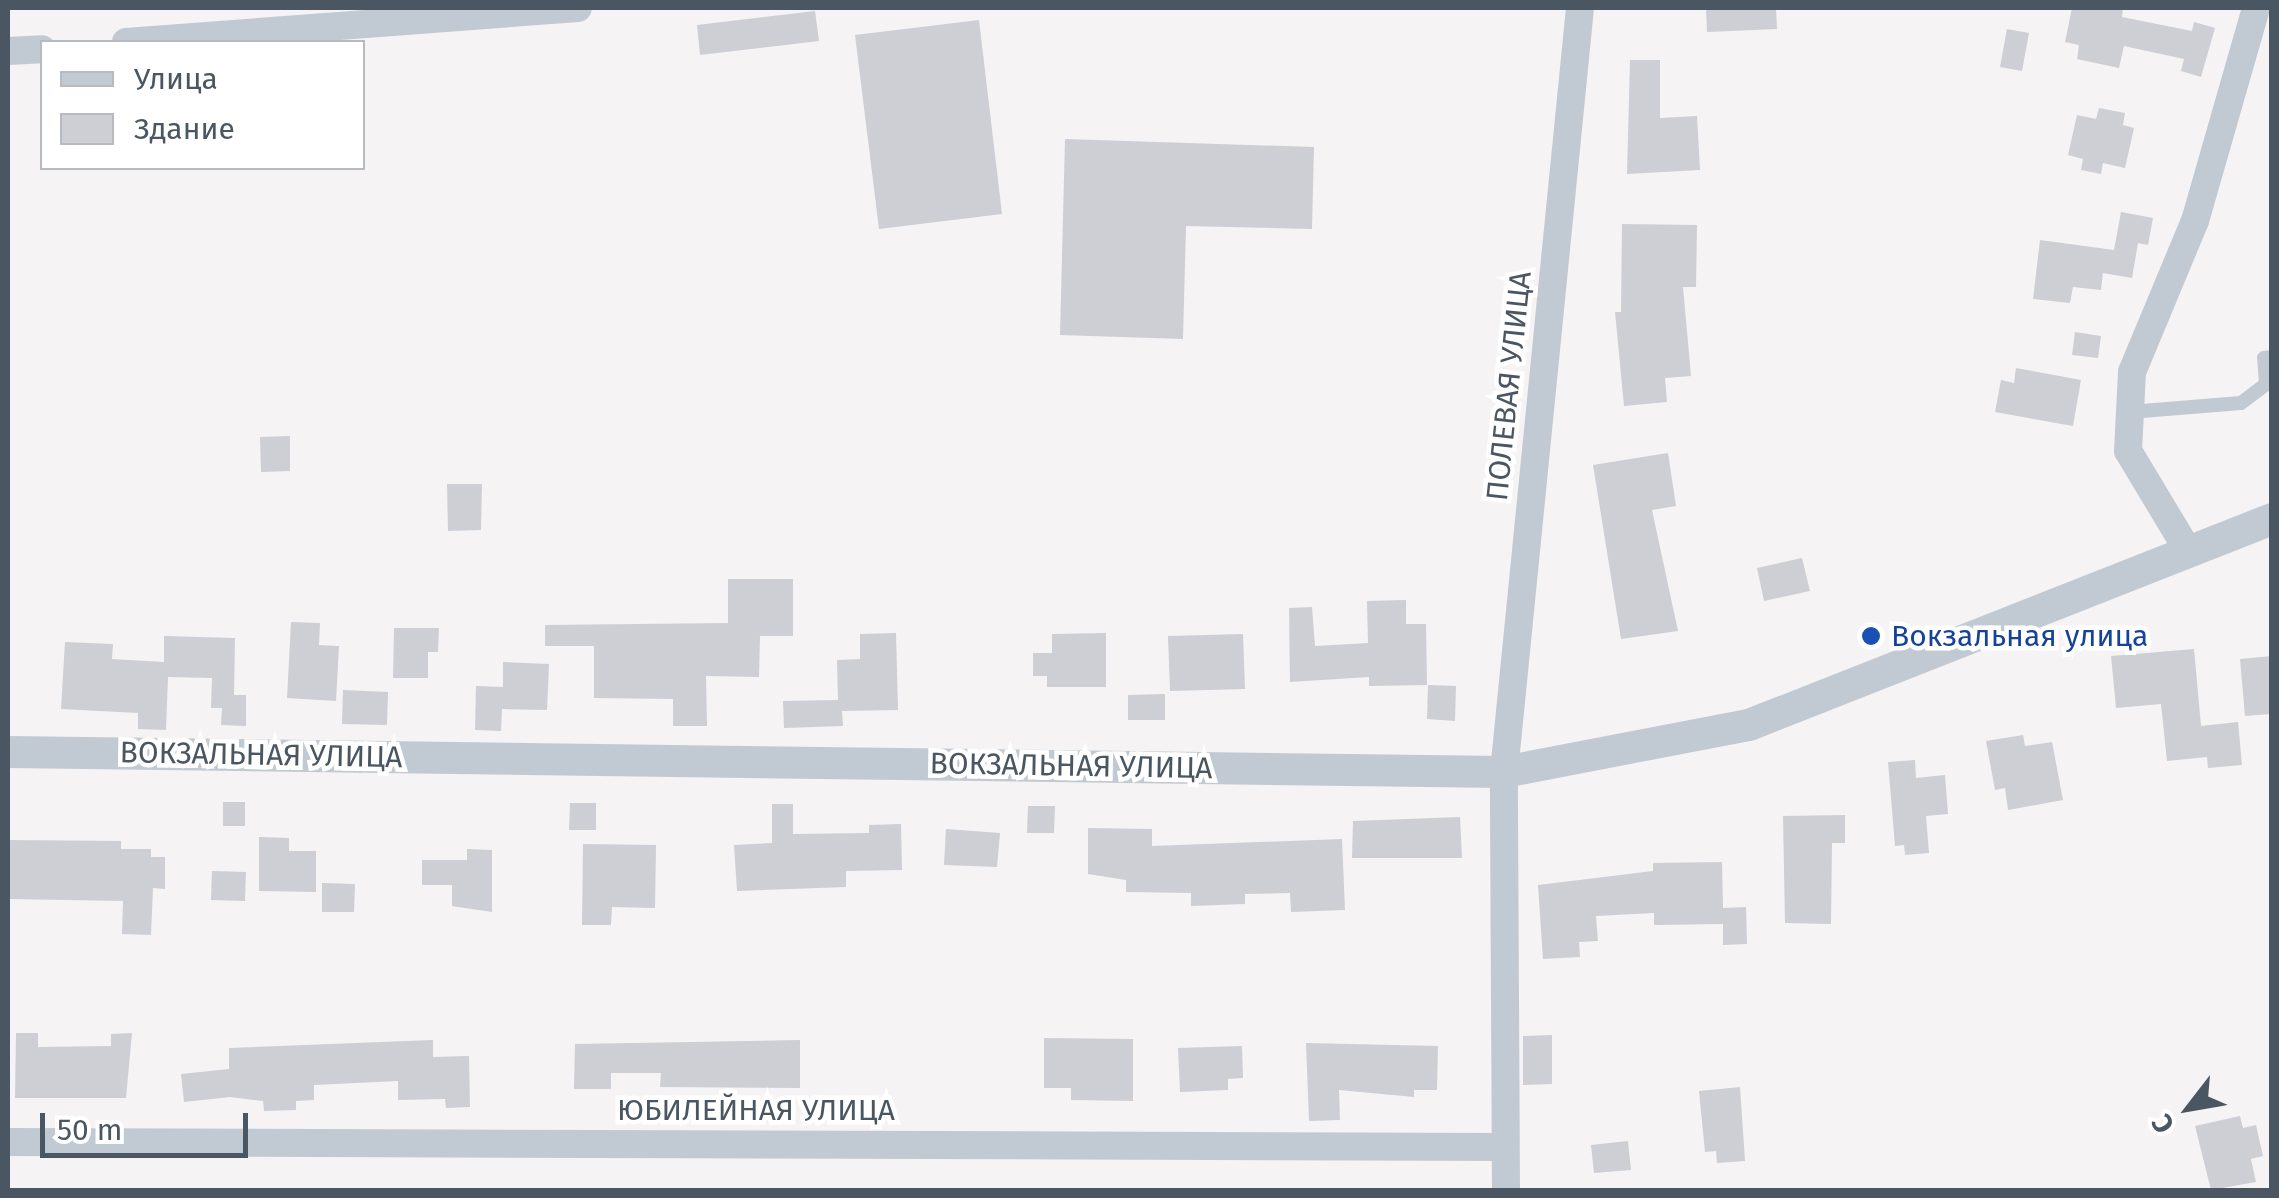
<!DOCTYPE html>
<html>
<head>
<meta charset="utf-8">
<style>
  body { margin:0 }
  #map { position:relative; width:2279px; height:1198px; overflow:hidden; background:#f5f3f3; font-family:"Fira Sans",sans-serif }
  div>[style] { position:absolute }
  .building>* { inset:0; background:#cdcfd5 }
  .service>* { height:14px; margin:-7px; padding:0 7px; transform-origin:7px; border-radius:7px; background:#c1cad2 }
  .minor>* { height:28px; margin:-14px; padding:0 14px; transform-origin:14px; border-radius:14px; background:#c1cad2 }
  .tertiary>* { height:32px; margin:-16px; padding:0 16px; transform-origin:16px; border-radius:16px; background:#c1cad2 }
  .dots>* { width:28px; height:28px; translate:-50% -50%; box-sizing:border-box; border:5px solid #fff; border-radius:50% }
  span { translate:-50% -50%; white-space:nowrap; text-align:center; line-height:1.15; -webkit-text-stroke:9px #fff; paint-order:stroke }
  .street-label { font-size:30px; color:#4a5661 }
  .transit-label { font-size:30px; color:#164399 }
  .left { translate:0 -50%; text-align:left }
  .frame { position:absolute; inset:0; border:10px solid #4a5661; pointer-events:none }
  .legend { position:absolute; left:40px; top:40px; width:325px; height:130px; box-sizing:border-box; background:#fff; border:2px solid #b7bbc0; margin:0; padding:12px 18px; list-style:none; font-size:30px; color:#4a5661 }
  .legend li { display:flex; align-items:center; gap:20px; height:50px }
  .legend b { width:50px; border:2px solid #b7bbc0 }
  .north { position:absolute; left:2139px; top:1058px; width:100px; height:100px; -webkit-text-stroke:8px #fff; paint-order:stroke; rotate:239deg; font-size:28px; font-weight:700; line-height:40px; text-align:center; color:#4a5661 }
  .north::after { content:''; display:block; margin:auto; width:35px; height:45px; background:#4a5661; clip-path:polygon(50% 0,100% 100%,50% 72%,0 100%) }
  .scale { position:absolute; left:40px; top:1113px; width:208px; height:45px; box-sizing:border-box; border:5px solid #4a5661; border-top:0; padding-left:12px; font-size:30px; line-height:35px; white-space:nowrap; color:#4a5661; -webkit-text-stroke:8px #fff; paint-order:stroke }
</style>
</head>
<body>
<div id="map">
  <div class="building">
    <i style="clip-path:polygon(1706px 8px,1776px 8px,1777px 29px,1707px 32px)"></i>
    <i style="clip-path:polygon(2072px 8px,2123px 8px,2122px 17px,2192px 31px,2194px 22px,2215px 28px,2201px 77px,2181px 71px,2184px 59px,2124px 46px,2119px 68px,2077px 59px,2079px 45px,2065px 42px)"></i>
    <i style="clip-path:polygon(815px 11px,819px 41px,700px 55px,697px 25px)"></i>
    <i style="clip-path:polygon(979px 20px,1002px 214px,879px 229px,855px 35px)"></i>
    <i style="clip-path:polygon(2007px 29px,2029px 33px,2022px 71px,2000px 67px)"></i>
    <i style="clip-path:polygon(1630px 60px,1660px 60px,1660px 118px,1697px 116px,1700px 170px,1627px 174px)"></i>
    <i style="clip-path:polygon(2099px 108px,2125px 113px,2123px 125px,2134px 128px,2125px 168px,2103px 163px,2101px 174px,2081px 170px,2083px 159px,2068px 155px,2077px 115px,2096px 119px)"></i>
    <i style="clip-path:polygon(1065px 139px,1314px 147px,1312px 229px,1186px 226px,1183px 339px,1060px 335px)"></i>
    <i style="clip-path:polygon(2121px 212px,2153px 218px,2148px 245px,2138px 243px,2132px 278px,2103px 273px,2101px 290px,2073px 287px,2070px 303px,2033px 299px,2040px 240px,2114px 250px)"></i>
    <i style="clip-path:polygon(1622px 224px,1697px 225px,1696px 287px,1683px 287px,1691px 376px,1665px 378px,1667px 402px,1624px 406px,1615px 312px,1621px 312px)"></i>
    <i style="clip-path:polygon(2075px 332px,2101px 336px,2098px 358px,2072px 355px)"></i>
    <i style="clip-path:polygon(2016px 368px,2081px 380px,2073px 426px,1995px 412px,2001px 380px,2014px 383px)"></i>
    <i style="clip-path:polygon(290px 436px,290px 471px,261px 472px,260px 437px)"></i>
    <i style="clip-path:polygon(1668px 453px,1676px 506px,1652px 510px,1678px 631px,1621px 639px,1593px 465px)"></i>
    <i style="clip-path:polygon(447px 484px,482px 484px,481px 530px,448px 531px)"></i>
    <i style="clip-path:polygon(1802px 558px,1810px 591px,1764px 601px,1757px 568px)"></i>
    <i style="clip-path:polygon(728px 579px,793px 579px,793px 636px,760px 636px,759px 677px,706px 676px,707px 726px,673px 726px,673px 699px,594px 698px,594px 646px,545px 646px,545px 625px,728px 623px)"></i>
    <i style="clip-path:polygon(1406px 600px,1406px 624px,1426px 624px,1427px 685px,1369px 686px,1369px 677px,1290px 682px,1289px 608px,1312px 607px,1315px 646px,1368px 643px,1367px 601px)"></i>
    <i style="clip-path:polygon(291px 622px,320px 623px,319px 645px,339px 646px,336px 701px,287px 698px)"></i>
    <i style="clip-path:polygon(394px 628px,439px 628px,438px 652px,428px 652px,428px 678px,393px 678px)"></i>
    <i style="clip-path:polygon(896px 633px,898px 710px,842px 711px,843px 726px,784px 728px,783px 701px,838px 700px,837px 660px,860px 659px,860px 634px)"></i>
    <i style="clip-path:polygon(1106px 633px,1106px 687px,1047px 687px,1047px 676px,1033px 676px,1033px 653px,1052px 653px,1052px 634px)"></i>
    <i style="clip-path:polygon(1243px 634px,1245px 689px,1170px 691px,1168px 636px)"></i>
    <i style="clip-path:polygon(164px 636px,235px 638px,234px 695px,246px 695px,246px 726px,221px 725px,222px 708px,211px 708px,212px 678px,168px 677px,166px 730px,138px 729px,138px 713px,61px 709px,65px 642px,113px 644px,112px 659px,164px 662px)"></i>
    <i style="clip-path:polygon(2194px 649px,2201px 726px,2238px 722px,2242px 765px,2208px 768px,2207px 757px,2167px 761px,2161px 704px,2116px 708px,2111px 656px)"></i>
    <i style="clip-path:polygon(2272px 656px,2272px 714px,2245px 716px,2240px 659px)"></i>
    <i style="clip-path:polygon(503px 662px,549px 664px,547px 710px,502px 709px,501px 731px,475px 730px,476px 686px,503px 687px)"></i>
    <i style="clip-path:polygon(1428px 685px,1456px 686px,1455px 721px,1427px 719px)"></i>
    <i style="clip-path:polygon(343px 690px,388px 692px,387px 725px,342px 724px)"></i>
    <i style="clip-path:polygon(1165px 694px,1165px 720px,1128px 720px,1128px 695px)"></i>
    <i style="clip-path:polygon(2023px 735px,2025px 746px,2052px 742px,2063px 800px,2008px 810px,2005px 788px,1995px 790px,1986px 741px)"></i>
    <i style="clip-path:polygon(1915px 760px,1916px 778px,1945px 775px,1948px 814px,1926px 816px,1929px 853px,1905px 855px,1904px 845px,1895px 846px,1888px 762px)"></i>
    <i style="clip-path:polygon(223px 802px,245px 802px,245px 826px,223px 826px)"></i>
    <i style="clip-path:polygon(570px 803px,596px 803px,596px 830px,569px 830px)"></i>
    <i style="clip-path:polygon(772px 804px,793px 804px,793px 834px,869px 833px,869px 825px,901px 824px,902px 870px,846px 871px,846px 887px,737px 891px,734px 845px,772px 843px)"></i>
    <i style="clip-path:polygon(1028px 806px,1055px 806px,1054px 833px,1027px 833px)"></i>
    <i style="clip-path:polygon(1845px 815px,1845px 843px,1832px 843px,1831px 924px,1785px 923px,1783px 816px)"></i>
    <i style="clip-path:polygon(1460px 817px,1462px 858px,1352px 858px,1353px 821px)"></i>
    <i style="clip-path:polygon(1088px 828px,1152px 829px,1152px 846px,1342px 839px,1345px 910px,1291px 912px,1290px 893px,1245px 894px,1245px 904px,1191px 906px,1191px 893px,1126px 892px,1126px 880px,1088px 874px)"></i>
    <i style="clip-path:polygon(946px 829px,1000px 833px,997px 867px,944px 865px)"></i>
    <i style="clip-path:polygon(259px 837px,289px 838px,289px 851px,316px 851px,316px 892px,259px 891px)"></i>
    <i style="clip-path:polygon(8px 840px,121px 841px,121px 849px,151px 849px,151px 857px,165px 857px,165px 889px,153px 888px,151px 935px,122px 934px,123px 901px,8px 899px)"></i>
    <i style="clip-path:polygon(583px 844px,656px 845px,655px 908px,612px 907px,611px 925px,582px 925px)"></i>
    <i style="clip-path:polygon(467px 849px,492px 850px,492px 912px,452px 906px,452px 885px,422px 885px,422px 860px,467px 860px)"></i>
    <i style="clip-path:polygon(1722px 862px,1723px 908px,1746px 907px,1747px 944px,1723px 945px,1723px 924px,1654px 925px,1654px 913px,1596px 916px,1598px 941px,1579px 942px,1580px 957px,1543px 959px,1538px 885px,1653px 871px,1653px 863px)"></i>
    <i style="clip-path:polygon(212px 871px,246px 872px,245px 901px,211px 900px)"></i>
    <i style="clip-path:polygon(322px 883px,355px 884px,354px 912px,322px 912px)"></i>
    <i style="clip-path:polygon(16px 1033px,38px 1033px,38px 1047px,111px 1046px,111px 1034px,132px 1033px,126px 1098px,15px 1098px)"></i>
    <i style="clip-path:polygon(1552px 1035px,1552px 1084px,1523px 1085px,1523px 1036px)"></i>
    <i style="clip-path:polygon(1044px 1038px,1133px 1039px,1133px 1101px,1071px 1100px,1071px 1088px,1044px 1088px)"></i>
    <i style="clip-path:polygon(433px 1040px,433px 1057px,469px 1056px,470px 1107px,446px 1108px,445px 1099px,398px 1100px,398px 1081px,314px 1085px,314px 1100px,296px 1101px,296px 1110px,264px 1111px,263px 1101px,230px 1097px,184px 1102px,181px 1074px,229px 1069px,229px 1048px)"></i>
    <i style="clip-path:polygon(800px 1040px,800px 1088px,660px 1087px,661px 1073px,611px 1073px,611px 1089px,574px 1089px,575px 1044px)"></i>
    <i style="clip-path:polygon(1306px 1043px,1438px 1046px,1437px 1090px,1414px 1090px,1414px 1097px,1339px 1090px,1340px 1120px,1309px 1121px)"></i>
    <i style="clip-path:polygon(1242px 1046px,1243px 1078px,1228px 1079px,1228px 1090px,1180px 1092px,1178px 1048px)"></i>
    <i style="clip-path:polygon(1740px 1087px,1745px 1161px,1717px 1163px,1716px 1151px,1705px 1152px,1699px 1091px)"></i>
    <i style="clip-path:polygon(2240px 1116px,2243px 1128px,2256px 1125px,2263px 1156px,2251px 1159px,2256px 1182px,2211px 1190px,2195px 1126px)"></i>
    <i style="clip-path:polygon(1628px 1141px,1631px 1170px,1594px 1173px,1591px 1145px)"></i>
  </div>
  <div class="service">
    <i style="left:2130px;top:412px;width:111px;rotate:-4.6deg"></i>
    <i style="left:2241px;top:403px;width:31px;rotate:-37deg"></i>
    <i style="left:2266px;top:384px;width:26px;rotate:-94deg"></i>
    <i style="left:2264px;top:358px;width:8px;rotate:-7deg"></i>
  </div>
  <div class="minor">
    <i style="left:126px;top:42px;width:453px;rotate:-4.3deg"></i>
    <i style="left:8px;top:51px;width:34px;rotate:-3deg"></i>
    <i style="left:2187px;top:549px;width:114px;rotate:-121deg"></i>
    <i style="left:2128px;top:451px;width:79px;rotate:-87.1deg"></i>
    <i style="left:2132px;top:372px;width:164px;rotate:-67.4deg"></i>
    <i style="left:2195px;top:221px;width:222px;rotate:-74deg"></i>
    <i style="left:8px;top:1142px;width:1496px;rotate:0.19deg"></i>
    <i style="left:1506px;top:1190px;width:418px;rotate:-90.3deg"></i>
    <i style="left:1504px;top:772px;width:768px;rotate:-84.32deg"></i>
  </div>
  <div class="tertiary">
    <i style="left:8px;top:752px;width:1496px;rotate:0.77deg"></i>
    <i style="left:1504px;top:772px;width:249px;rotate:-10.9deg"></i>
    <i style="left:1749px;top:725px;width:562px;rotate:-21.5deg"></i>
  </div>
  <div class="dots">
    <i style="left:1871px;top:636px;background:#1a4fb4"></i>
  </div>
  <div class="street-label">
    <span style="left:1509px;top:386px;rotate:-84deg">ПОЛЕВАЯ УЛИЦА</span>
    <span style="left:261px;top:755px;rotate:1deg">ВОКЗАЛЬНАЯ УЛИЦА</span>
    <span style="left:1071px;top:766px;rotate:1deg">ВОКЗАЛЬНАЯ УЛИЦА</span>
    <span style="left:756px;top:1110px">ЮБИЛЕЙНАЯ УЛИЦА</span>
  </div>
  <div class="transit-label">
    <span class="left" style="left:1891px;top:636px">Вокзальная улица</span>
  </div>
  <div class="frame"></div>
  <ul class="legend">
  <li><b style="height:12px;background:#c1cad2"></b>Улица</li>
  <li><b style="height:28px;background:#cdcfd5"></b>Здание</li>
  </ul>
  <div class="north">С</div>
  <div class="scale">50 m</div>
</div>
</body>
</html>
